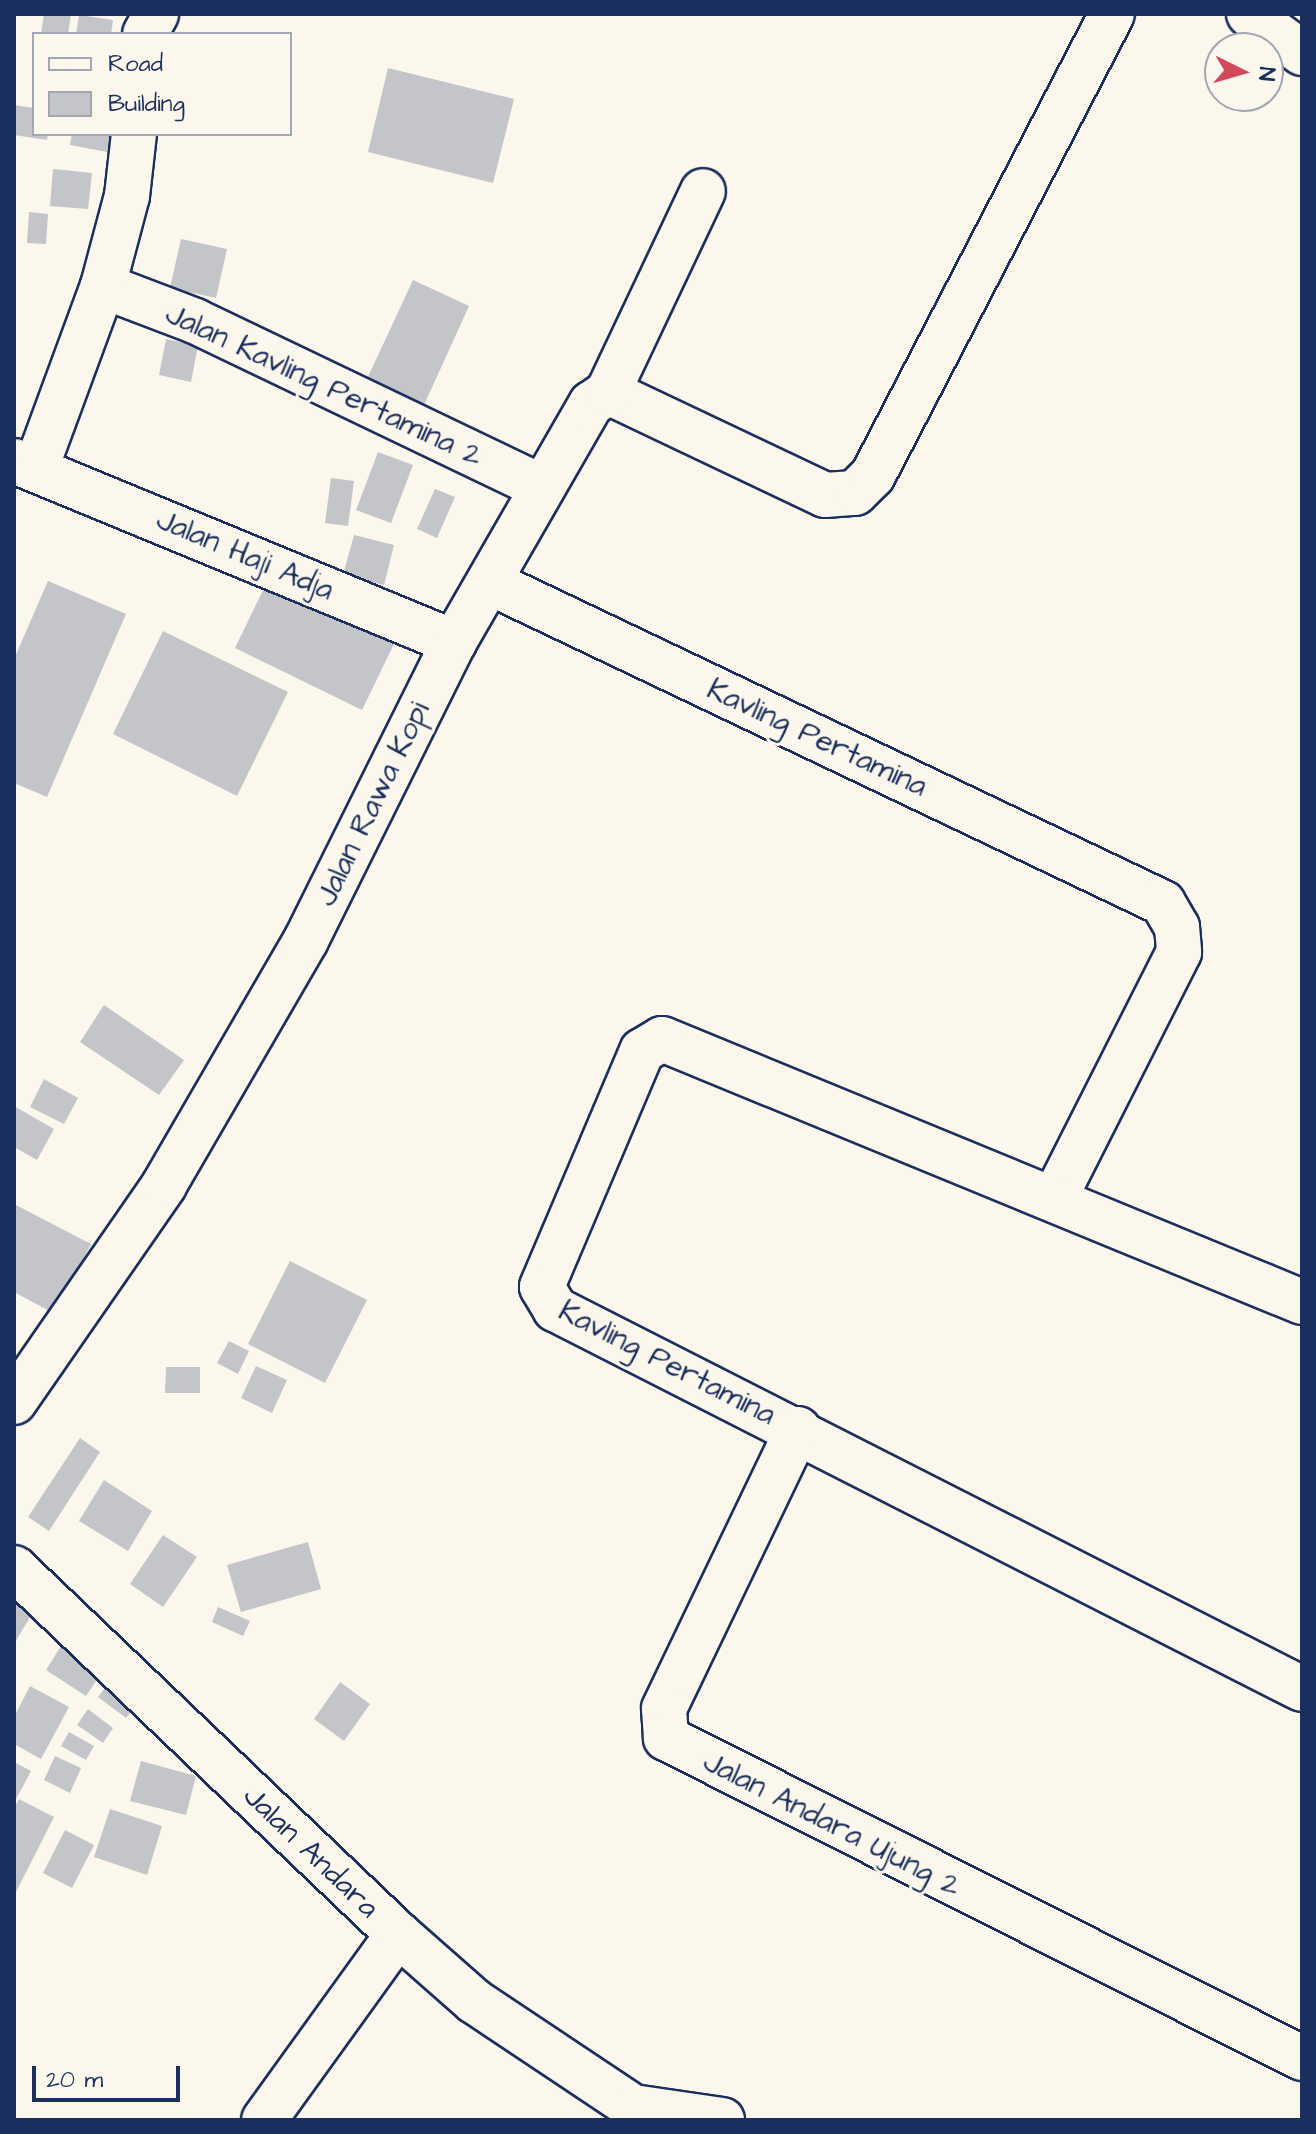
<!DOCTYPE html>
<html>
<head>
<meta charset="utf-8">
<style>
  body { margin:0 }
  #map { position:relative; width:1316px; height:2134px; overflow:hidden; background:#fbf7ec; font-family:"Architects Daughter",sans-serif }
  div>[style] { position:absolute }
  .building>* { inset:0; background:#c3c5c9 }
  .roads { filter:drop-shadow(2px 0 #1b2f5e) drop-shadow(-2px 0 #1b2f5e) drop-shadow(0 2px #1b2f5e) drop-shadow(0 -2px #1b2f5e) }
  .street>* { height:44px; margin:-22px; padding:0 22px; transform-origin:22px; border-radius:22px; background:#fbf7ec }
  .secondary>* { height:44px; margin:-22px; padding:0 22px; transform-origin:22px; border-radius:22px; background:#fbf7ec }
  span { translate:-50% -50%; white-space:nowrap; text-align:center; line-height:1.15; -webkit-text-stroke:6px #fbf7ec; paint-order:stroke }
  .street-label { font-size:30px; color:#1b2f5e }
  .frame { position:absolute; inset:0; border:16px solid #1b2f5e; pointer-events:none }
  .legend { position:absolute; left:32px; top:32px; width:260px; height:104px; box-sizing:border-box; background:#fbf7ec; border:2px solid #a1a7b3; margin:0; padding:10px 14px; list-style:none; font-size:24px; color:#1b2f5e }
  .legend li { display:flex; align-items:center; gap:16px; height:40px }
  .legend b { width:40px; border:2px solid #a1a7b3 }
  .north { position:absolute; left:1204px; top:32px; width:80px; height:80px; box-sizing:border-box; background:#fbf7ec; border:2px solid #a1a7b3; border-radius:50%; rotate:95deg; font-size:22px; font-weight:700; line-height:32px; text-align:center; color:#1b2f5e }
  .north::after { content:''; display:block; margin:auto; width:28px; height:36px; background:#d1495b; clip-path:polygon(50% 0,100% 100%,50% 72%,0 100%) }
  .scale { position:absolute; left:32px; top:2066px; width:148px; height:36px; box-sizing:border-box; border:4px solid #1b2f5e; border-top:0; padding-left:10px; font-size:24px; line-height:28px; white-space:nowrap; color:#1b2f5e; -webkit-text-stroke:6px #fbf7ec; paint-order:stroke }
</style>
</head>
<body>
<div id="map">
  <div class="building">
    <i style="clip-path:polygon(44px 14px,71px 14px,68px 34px,41px 34px)"></i>
    <i style="clip-path:polygon(79px 15px,113px 20px,111px 34px,76px 34px)"></i>
    <i style="clip-path:polygon(388px 68px,514px 99px,493px 183px,368px 152px)"></i>
    <i style="clip-path:polygon(14px 105px,34px 108px,34px 134px,48px 134px,47px 140px,14px 135px)"></i>
    <i style="clip-path:polygon(72px 134px,126px 134px,123px 155px,70px 145px)"></i>
    <i style="clip-path:polygon(53px 169px,92px 173px,88px 209px,50px 206px)"></i>
    <i style="clip-path:polygon(29px 212px,48px 214px,46px 244px,27px 243px)"></i>
    <i style="clip-path:polygon(181px 239px,227px 249px,216px 298px,170px 288px)"></i>
    <i style="clip-path:polygon(413px 280px,469px 306px,424px 405px,367px 379px)"></i>
    <i style="clip-path:polygon(166px 339px,198px 346px,191px 382px,159px 375px)"></i>
    <i style="clip-path:polygon(378px 452px,413px 465px,391px 523px,356px 510px)"></i>
    <i style="clip-path:polygon(331px 478px,354px 481px,348px 526px,325px 523px)"></i>
    <i style="clip-path:polygon(435px 489px,455px 497px,437px 538px,417px 529px)"></i>
    <i style="clip-path:polygon(354px 535px,394px 545px,384px 585px,343px 575px)"></i>
    <i style="clip-path:polygon(48px 581px,126px 614px,47px 797px,14px 783px,14px 659px)"></i>
    <i style="clip-path:polygon(267px 582px,394px 644px,362px 710px,235px 648px)"></i>
    <i style="clip-path:polygon(163px 631px,288px 692px,237px 796px,113px 734px)"></i>
    <i style="clip-path:polygon(104px 1005px,184px 1060px,159px 1095px,80px 1042px)"></i>
    <i style="clip-path:polygon(44px 1079px,78px 1098px,64px 1124px,30px 1107px)"></i>
    <i style="clip-path:polygon(14px 1106px,54px 1129px,37px 1160px,14px 1147px)"></i>
    <i style="clip-path:polygon(14px 1204px,91px 1244px,55px 1314px,14px 1292px)"></i>
    <i style="clip-path:polygon(290px 1261px,367px 1300px,325px 1383px,248px 1344px)"></i>
    <i style="clip-path:polygon(229px 1341px,249px 1351px,238px 1374px,217px 1363px)"></i>
    <i style="clip-path:polygon(256px 1366px,287px 1380px,272px 1413px,241px 1398px)"></i>
    <i style="clip-path:polygon(166px 1367px,200px 1367px,200px 1393px,165px 1393px)"></i>
    <i style="clip-path:polygon(80px 1438px,100px 1452px,49px 1531px,28px 1517px)"></i>
    <i style="clip-path:polygon(104px 1480px,152px 1511px,128px 1551px,79px 1521px)"></i>
    <i style="clip-path:polygon(163px 1535px,197px 1557px,163px 1607px,130px 1584px)"></i>
    <i style="clip-path:polygon(308px 1542px,321px 1589px,241px 1612px,227px 1565px)"></i>
    <i style="clip-path:polygon(14px 1599px,33px 1612px,14px 1644px)"></i>
    <i style="clip-path:polygon(218px 1607px,250px 1621px,243px 1636px,212px 1622px)"></i>
    <i style="clip-path:polygon(63px 1643px,104px 1669px,86px 1696px,46px 1670px)"></i>
    <i style="clip-path:polygon(340px 1682px,370px 1704px,344px 1741px,314px 1719px)"></i>
    <i style="clip-path:polygon(109px 1683px,137px 1704px,126px 1718px,98px 1697px)"></i>
    <i style="clip-path:polygon(30px 1686px,69px 1707px,41px 1759px,14px 1744px,14px 1717px)"></i>
    <i style="clip-path:polygon(88px 1709px,113px 1728px,103px 1743px,77px 1725px)"></i>
    <i style="clip-path:polygon(69px 1732px,94px 1746px,86px 1760px,61px 1746px)"></i>
    <i style="clip-path:polygon(55px 1756px,81px 1768px,70px 1793px,44px 1780px)"></i>
    <i style="clip-path:polygon(141px 1761px,196px 1776px,186px 1815px,130px 1801px)"></i>
    <i style="clip-path:polygon(14px 1762px,31px 1771px,14px 1803px)"></i>
    <i style="clip-path:polygon(19px 1799px,54px 1817px,14px 1896px,14px 1808px)"></i>
    <i style="clip-path:polygon(110px 1809px,162px 1826px,147px 1875px,94px 1857px)"></i>
    <i style="clip-path:polygon(65px 1830px,94px 1845px,72px 1888px,43px 1873px)"></i>
  </div>
  <div class="roads">
    <div class="street">
      <i style="left:1249px;top:14px;width:66px;rotate:36.3deg"></i>
      <i style="left:145px;top:34px;width:23px;rotate:-61deg"></i>
      <i style="left:103px;top:286px;width:98px;rotate:20.8deg"></i>
      <i style="left:195px;top:321px;width:385px;rotate:25.6deg"></i>
      <i style="left:608px;top:392px;width:240px;rotate:25.4deg"></i>
      <i style="left:825px;top:495px;width:30px;rotate:-4deg"></i>
      <i style="left:855px;top:493px;width:25px;rotate:-45deg"></i>
      <i style="left:873px;top:475px;width:519px;rotate:-62.6deg"></i>
      <i style="left:14px;top:461px;width:476px;rotate:22.4deg"></i>
      <i style="left:36px;top:468px;width:194px;rotate:-69.8deg"></i>
      <i style="left:103px;top:286px;width:93px;rotate:-75.1deg"></i>
      <i style="left:127px;top:196px;width:62px;rotate:-83.6deg"></i>
      <i style="left:491px;top:583px;width:744px;rotate:25.46deg"></i>
      <i style="left:1163px;top:903px;width:28px;rotate:60deg"></i>
      <i style="left:1177px;top:927px;width:25px;rotate:85deg"></i>
      <i style="left:1179px;top:952px;width:275px;rotate:116.8deg"></i>
      <i style="left:1302px;top:1302px;width:692px;rotate:-157.66deg"></i>
      <i style="left:662px;top:1039px;width:23px;rotate:149deg"></i>
      <i style="left:642px;top:1051px;width:256px;rotate:113deg"></i>
      <i style="left:542px;top:1287px;width:26px;rotate:59deg"></i>
      <i style="left:555px;top:1309px;width:838px;rotate:26.96deg"></i>
      <i style="left:14px;top:1402px;width:264px;rotate:-55.3deg"></i>
      <i style="left:164px;top:1185px;width:283px;rotate:-59.9deg"></i>
      <i style="left:306px;top:940px;width:333px;rotate:-63.6deg"></i>
      <i style="left:454px;top:642px;width:275px;rotate:-60.1deg"></i>
      <i style="left:591px;top:404px;width:21px;rotate:-35deg"></i>
      <i style="left:608px;top:392px;width:222px;rotate:-64.7deg"></i>
      <i style="left:798px;top:1429px;width:310px;rotate:115.6deg"></i>
      <i style="left:664px;top:1709px;width:29px;rotate:86deg"></i>
      <i style="left:666px;top:1738px;width:712px;rotate:26.71deg"></i>
      <i style="left:264px;top:2120px;width:229px;rotate:-54.2deg"></i>
    </div>
    <div class="secondary">
      <i style="left:14px;top:1568px;width:530px;rotate:43.63deg"></i>
      <i style="left:398px;top:1934px;width:101px;rotate:41.4deg"></i>
      <i style="left:474px;top:2001px;width:191px;rotate:33.7deg"></i>
      <i style="left:633px;top:2107px;width:16px;rotate:52deg"></i>
      <i style="left:633px;top:2107px;width:90px;rotate:8.3deg"></i>
    </div>
  </div>
  <div class="street-label">
    <span style="left:324px;top:385px;rotate:25deg">Jalan Kavling Pertamina 2</span>
    <span style="left:245px;top:555px;rotate:23deg">Jalan Haji Adja</span>
    <span style="left:817px;top:738px;rotate:25deg">Kavling Pertamina</span>
    <span style="left:373px;top:804px;rotate:-64deg">Jalan Rawa Kopi</span>
    <span style="left:667px;top:1363px;rotate:27deg">Kavling Pertamina</span>
    <span style="left:832px;top:1824px;rotate:27deg">Jalan Andara Ujung 2</span>
    <span style="left:311px;top:1852px;rotate:44deg">Jalan Andara</span>
  </div>
  <div class="frame"></div>
  <ul class="legend">
  <li><b style="height:10px;background:#fbf7ec"></b>Road</li>
  <li><b style="height:22px;background:#c3c5c9"></b>Building</li>
  </ul>
  <div class="north">N</div>
  <div class="scale">20 m</div>
</div>
</body>
</html>
